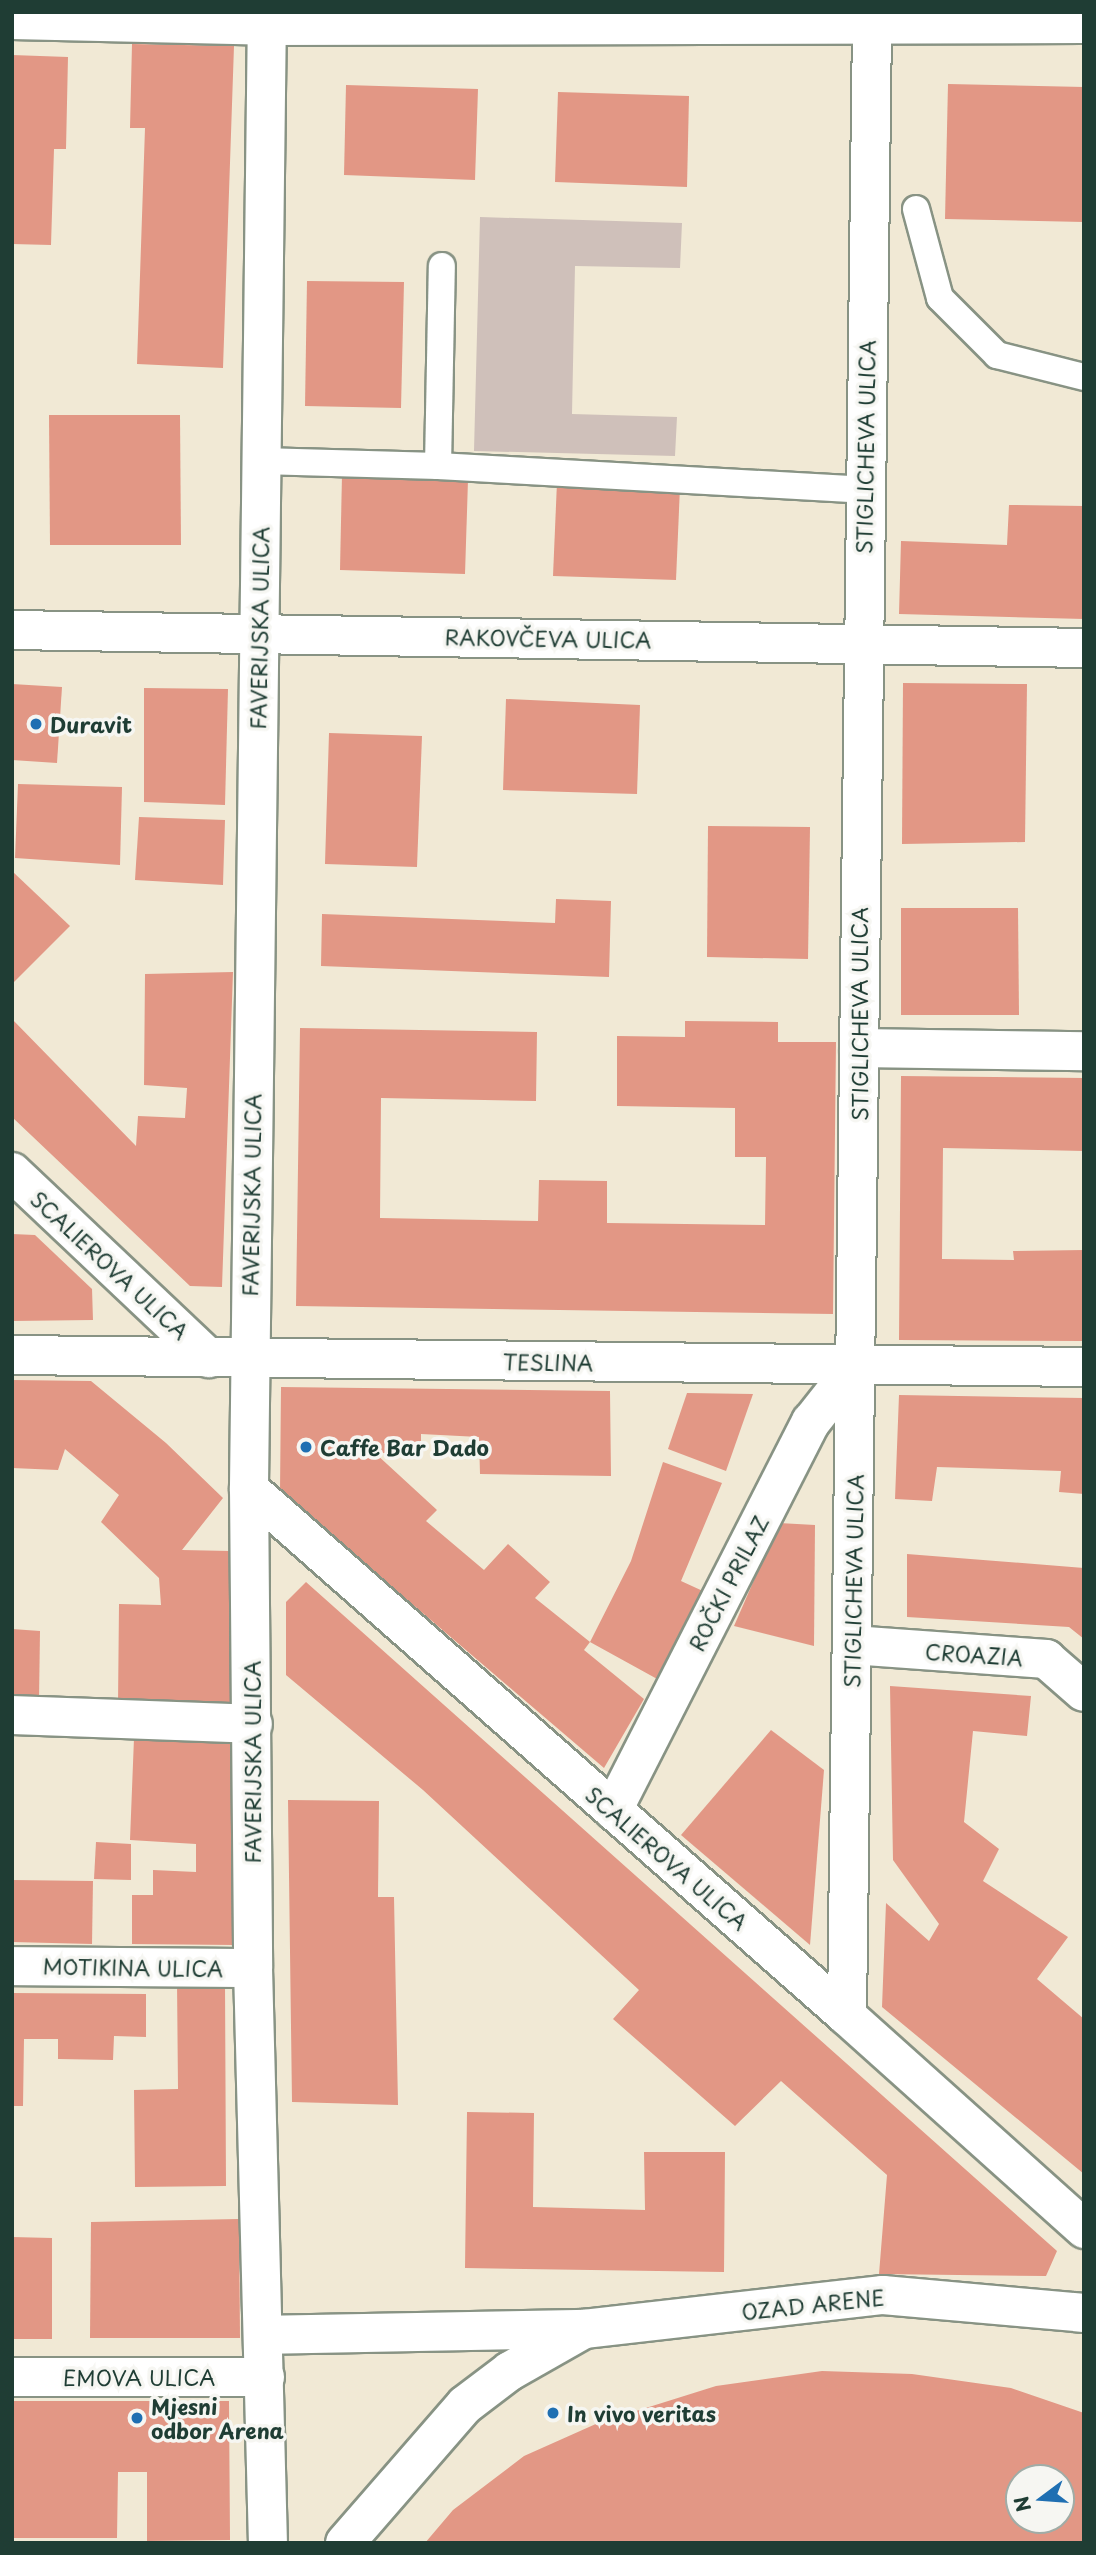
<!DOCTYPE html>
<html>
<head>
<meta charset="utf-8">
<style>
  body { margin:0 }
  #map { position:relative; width:1096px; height:2555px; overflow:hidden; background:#f1e9d5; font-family:"Playpen Sans",sans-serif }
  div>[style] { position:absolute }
  .industrial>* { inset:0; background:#cfc0ba }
  .building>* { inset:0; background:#e29785 }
  .roads { filter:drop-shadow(2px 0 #889384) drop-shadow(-2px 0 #889384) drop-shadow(0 2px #889384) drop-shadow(0 -2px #889384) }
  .service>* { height:26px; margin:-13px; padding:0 13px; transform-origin:13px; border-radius:13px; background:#fff }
  .pedestrian>* { height:38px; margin:-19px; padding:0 19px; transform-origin:19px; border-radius:19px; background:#fff }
  .minor>* { height:38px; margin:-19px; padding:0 19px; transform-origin:19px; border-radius:19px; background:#fff }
  .tertiary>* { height:38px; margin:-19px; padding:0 19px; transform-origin:19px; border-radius:19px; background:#fff }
  .secondary>* { height:38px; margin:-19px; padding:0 19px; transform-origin:19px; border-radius:19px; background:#fff }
  .dots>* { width:19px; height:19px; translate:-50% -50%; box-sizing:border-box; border:4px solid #f6f6f2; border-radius:50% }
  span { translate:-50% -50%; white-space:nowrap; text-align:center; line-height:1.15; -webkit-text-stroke:7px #f6f6f2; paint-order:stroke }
  .street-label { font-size:21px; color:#1f3d34 }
  .poi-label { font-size:21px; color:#1f3d34; font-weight:700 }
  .left { translate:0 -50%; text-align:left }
  .frame { position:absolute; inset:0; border:14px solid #1f3d34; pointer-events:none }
  .north { position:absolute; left:1005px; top:2464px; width:70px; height:70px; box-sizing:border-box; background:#f6f6f2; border:2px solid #a0aca6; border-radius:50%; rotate:254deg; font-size:19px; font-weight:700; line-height:28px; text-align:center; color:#1f3d34 }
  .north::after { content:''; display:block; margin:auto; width:24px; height:32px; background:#1f6fb2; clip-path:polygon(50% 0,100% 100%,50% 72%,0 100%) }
</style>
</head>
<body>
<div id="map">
  <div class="industrial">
    <i style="clip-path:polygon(480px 217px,682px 223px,680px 268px,575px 266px,572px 414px,677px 417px,675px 456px,474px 451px)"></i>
  </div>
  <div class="building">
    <i style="clip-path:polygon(132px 44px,234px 46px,223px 368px,137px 364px,145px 128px,130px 128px)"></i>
    <i style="clip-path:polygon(12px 55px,68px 57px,66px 149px,54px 149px,51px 245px,12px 244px)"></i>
    <i style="clip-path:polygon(948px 84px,1084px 87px,1084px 222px,945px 219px)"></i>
    <i style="clip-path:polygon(346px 85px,478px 89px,475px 180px,344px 175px)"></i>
    <i style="clip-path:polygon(558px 92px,689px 96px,687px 187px,555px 182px)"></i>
    <i style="clip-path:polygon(307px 281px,404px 282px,401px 408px,305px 406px)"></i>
    <i style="clip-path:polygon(49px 415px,180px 415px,181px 545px,50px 545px)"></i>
    <i style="clip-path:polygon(342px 475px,468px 480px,465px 574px,340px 570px)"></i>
    <i style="clip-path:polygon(557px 482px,680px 487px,676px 580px,553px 576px)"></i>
    <i style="clip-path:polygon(1009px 505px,1084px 506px,1084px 619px,899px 614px,901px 541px,1007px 545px)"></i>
    <i style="clip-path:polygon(903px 683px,1027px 684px,1025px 842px,902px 844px)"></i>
    <i style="clip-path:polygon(12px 684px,62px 687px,57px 763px,12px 760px)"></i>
    <i style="clip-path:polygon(144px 688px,228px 689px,225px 805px,144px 802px)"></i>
    <i style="clip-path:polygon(506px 699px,640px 705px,637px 794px,503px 790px)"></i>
    <i style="clip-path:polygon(329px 733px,422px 736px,417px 867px,325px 864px)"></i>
    <i style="clip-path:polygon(18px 784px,122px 787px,120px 865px,15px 858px)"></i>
    <i style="clip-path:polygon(139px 817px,225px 820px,223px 885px,135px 880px)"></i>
    <i style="clip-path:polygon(708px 826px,810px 827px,808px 959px,707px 957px)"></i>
    <i style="clip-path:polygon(12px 871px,70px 926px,12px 984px)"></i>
    <i style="clip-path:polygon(556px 899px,611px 901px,609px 977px,321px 966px,322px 914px,555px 923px)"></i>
    <i style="clip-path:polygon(901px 908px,1018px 908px,1019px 1015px,901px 1015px)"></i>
    <i style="clip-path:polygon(233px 972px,222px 1287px,190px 1286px,12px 1117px,12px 1019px,136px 1146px,138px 1116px,185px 1118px,187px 1088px,144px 1085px,145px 974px)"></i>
    <i style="clip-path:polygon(685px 1021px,778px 1022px,778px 1042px,836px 1042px,833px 1314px,296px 1306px,300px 1028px,537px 1032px,536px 1101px,381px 1098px,380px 1218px,538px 1221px,539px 1180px,607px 1181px,607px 1223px,765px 1225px,766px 1157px,735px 1157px,735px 1108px,617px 1106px,617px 1036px,685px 1037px)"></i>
    <i style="clip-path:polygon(901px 1076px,1084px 1078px,1084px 1151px,943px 1148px,942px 1259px,1014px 1260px,1013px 1251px,1084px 1250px,1084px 1341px,899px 1340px)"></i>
    <i style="clip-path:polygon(12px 1234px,35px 1235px,92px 1289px,93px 1320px,12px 1321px)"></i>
    <i style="clip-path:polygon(12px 1380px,91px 1381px,166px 1443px,223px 1498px,182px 1550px,230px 1551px,233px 1707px,118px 1703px,119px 1604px,161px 1605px,159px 1578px,101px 1522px,119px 1495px,65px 1449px,58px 1470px,12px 1468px)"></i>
    <i style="clip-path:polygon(281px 1387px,610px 1391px,611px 1476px,480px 1474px,479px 1437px,421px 1434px,421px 1453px,375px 1453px,437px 1510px,426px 1521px,484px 1570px,508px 1544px,550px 1582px,535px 1598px,590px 1642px,584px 1650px,644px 1699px,604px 1768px,280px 1491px)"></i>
    <i style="clip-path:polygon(687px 1393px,753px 1394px,726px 1471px,668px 1449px)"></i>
    <i style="clip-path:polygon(899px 1395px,1084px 1398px,1084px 1494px,1059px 1492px,1061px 1471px,937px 1467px,932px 1501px,895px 1499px)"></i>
    <i style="clip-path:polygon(663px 1462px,722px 1483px,681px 1581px,705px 1592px,659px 1680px,590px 1642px,631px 1561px)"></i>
    <i style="clip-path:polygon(779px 1523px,815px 1525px,814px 1646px,734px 1626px)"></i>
    <i style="clip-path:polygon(907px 1554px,1084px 1568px,1084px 1639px,1069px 1627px,907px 1617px)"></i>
    <i style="clip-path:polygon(306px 1582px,1057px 2251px,1046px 2276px,879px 2274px,887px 2175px,781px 2081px,735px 2126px,613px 2019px,639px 1990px,423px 1790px,286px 1675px,286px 1602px)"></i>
    <i style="clip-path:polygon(12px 1629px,40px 1631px,39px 1700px,12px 1699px)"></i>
    <i style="clip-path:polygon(890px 1686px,1031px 1696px,1027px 1736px,973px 1731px,964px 1822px,999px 1849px,983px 1881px,1068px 1937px,1037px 1979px,1084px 2019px,1084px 2174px,882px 2007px,886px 1903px,929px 1941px,939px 1924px,893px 1860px)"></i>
    <i style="clip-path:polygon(771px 1730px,824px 1770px,810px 1945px,681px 1835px)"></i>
    <i style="clip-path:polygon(134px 1738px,233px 1742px,235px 1945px,132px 1944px,132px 1895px,153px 1895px,153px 1870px,196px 1872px,196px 1844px,130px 1840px)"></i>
    <i style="clip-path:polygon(288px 1800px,379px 1801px,378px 1897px,394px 1897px,398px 2105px,292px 2102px)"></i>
    <i style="clip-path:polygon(96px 1842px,131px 1844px,131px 1880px,94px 1879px)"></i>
    <i style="clip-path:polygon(12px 1880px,93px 1881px,92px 1944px,12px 1942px)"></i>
    <i style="clip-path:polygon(177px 1982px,225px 1982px,226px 2186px,135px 2187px,134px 2090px,178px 2089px)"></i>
    <i style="clip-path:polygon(12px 1993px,146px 1994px,146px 2037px,114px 2036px,113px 2060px,58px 2059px,58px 2039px,24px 2039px,23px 2106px,12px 2106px)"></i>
    <i style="clip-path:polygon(467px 2112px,534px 2113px,533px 2207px,645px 2210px,644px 2152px,725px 2152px,724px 2272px,465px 2268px)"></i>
    <i style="clip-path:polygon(239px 2219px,240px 2338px,90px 2338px,91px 2222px)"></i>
    <i style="clip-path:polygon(12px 2237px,52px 2238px,52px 2339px,12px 2339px)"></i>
    <i style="clip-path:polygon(evenodd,822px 2371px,912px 2374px,1011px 2388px,1084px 2413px,1084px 2543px,425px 2543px,453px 2510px,524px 2456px,598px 2423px,716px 2386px,822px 2371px,1019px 2478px,1061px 2478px,1061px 2520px,1019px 2520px,1019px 2478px)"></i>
    <i style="clip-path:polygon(12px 2401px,229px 2401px,230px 2540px,147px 2541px,147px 2472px,118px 2472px,117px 2538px,12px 2538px)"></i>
  </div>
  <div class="roads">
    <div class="service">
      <i style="left:916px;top:209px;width:92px;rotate:74.9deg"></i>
      <i style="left:940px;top:298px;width:81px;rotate:45deg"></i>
      <i style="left:997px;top:355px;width:90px;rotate:14.2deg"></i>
      <i style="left:261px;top:461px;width:177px;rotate:1.6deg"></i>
      <i style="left:438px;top:466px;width:426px;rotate:3.2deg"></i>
      <i style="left:438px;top:466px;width:200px;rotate:-88.9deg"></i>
    </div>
    <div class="pedestrian">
      <i style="left:345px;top:2543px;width:183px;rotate:-49deg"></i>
      <i style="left:465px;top:2405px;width:56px;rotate:-37.1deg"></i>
      <i style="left:510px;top:2371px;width:85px;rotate:-29.6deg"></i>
    </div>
    <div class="minor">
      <i style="left:267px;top:12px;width:1477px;rotate:90.7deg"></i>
      <i style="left:249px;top:1489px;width:479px;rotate:89.5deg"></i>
      <i style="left:253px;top:1968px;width:575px;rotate:88.51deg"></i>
      <i style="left:859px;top:1048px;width:225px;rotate:0.8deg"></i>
      <i style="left:12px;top:1172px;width:271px;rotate:43.4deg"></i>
      <i style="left:12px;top:1355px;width:1072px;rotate:0.64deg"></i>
      <i style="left:249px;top:1489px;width:797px;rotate:41.39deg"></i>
      <i style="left:852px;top:1645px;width:195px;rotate:4.1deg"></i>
      <i style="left:1046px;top:1659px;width:50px;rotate:41deg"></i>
      <i style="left:12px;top:1715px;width:241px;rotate:2.1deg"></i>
      <i style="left:613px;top:1810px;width:436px;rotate:-63deg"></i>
      <i style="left:811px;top:1422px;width:73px;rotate:-51.7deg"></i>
      <i style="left:12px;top:1966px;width:241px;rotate:0.5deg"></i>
      <i style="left:264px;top:2335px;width:320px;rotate:-1.1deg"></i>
      <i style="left:584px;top:2329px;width:301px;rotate:-6.5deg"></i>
      <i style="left:883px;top:2295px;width:202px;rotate:5.1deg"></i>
      <i style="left:12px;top:2377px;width:253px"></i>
    </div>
    <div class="tertiary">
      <i style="left:872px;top:24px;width:1992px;rotate:90.72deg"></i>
      <i style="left:847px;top:2016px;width:319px;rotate:41.9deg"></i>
    </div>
    <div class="secondary">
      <i style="left:12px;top:20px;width:255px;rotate:1.3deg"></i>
      <i style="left:267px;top:26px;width:817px;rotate:-0.14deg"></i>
      <i style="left:12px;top:630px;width:1072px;rotate:0.96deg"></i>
    </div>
  </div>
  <div class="dots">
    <i style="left:36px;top:724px;background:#1f6fb2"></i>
    <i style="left:306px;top:1447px;background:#1f6fb2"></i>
    <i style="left:553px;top:2413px;background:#1f6fb2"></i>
    <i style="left:137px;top:2418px;background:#1f6fb2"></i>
  </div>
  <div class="street-label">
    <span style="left:865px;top:447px;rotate:-89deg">STIGLICHEVA ULICA</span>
    <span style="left:259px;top:628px;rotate:-89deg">FAVERIJSKA ULICA</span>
    <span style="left:548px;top:638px;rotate:1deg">RAKOVČEVA ULICA</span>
    <span style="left:859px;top:1014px;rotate:-90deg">STIGLICHEVA ULICA</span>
    <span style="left:251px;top:1195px;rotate:-89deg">FAVERIJSKA ULICA</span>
    <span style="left:110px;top:1265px;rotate:43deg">SCALIEROVA ULICA</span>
    <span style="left:548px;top:1362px;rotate:1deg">TESLINA</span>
    <span style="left:853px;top:1581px;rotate:-89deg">STIGLICHEVA ULICA</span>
    <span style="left:728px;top:1583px;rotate:-63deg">ROČKI PRILAZ</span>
    <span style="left:974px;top:1654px;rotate:4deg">CROAZIA</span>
    <span style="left:252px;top:1762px;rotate:-90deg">FAVERIJSKA ULICA</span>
    <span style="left:667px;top:1858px;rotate:41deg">SCALIEROVA ULICA</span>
    <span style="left:133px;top:1967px;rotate:1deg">MOTIKINA ULICA</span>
    <span style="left:813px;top:2304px;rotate:-6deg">OZAD ARENE</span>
    <span style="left:139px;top:2377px">EMOVA ULICA</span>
  </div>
  <div class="poi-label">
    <span class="left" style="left:50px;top:724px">Duravit</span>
    <span class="left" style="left:320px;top:1447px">Caffe Bar Dado</span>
    <span class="left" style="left:151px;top:2418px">Mjesni<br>odbor Arena</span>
    <span class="left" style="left:567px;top:2413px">In vivo veritas</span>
  </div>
  <div class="frame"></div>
  <div class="north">N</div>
</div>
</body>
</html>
